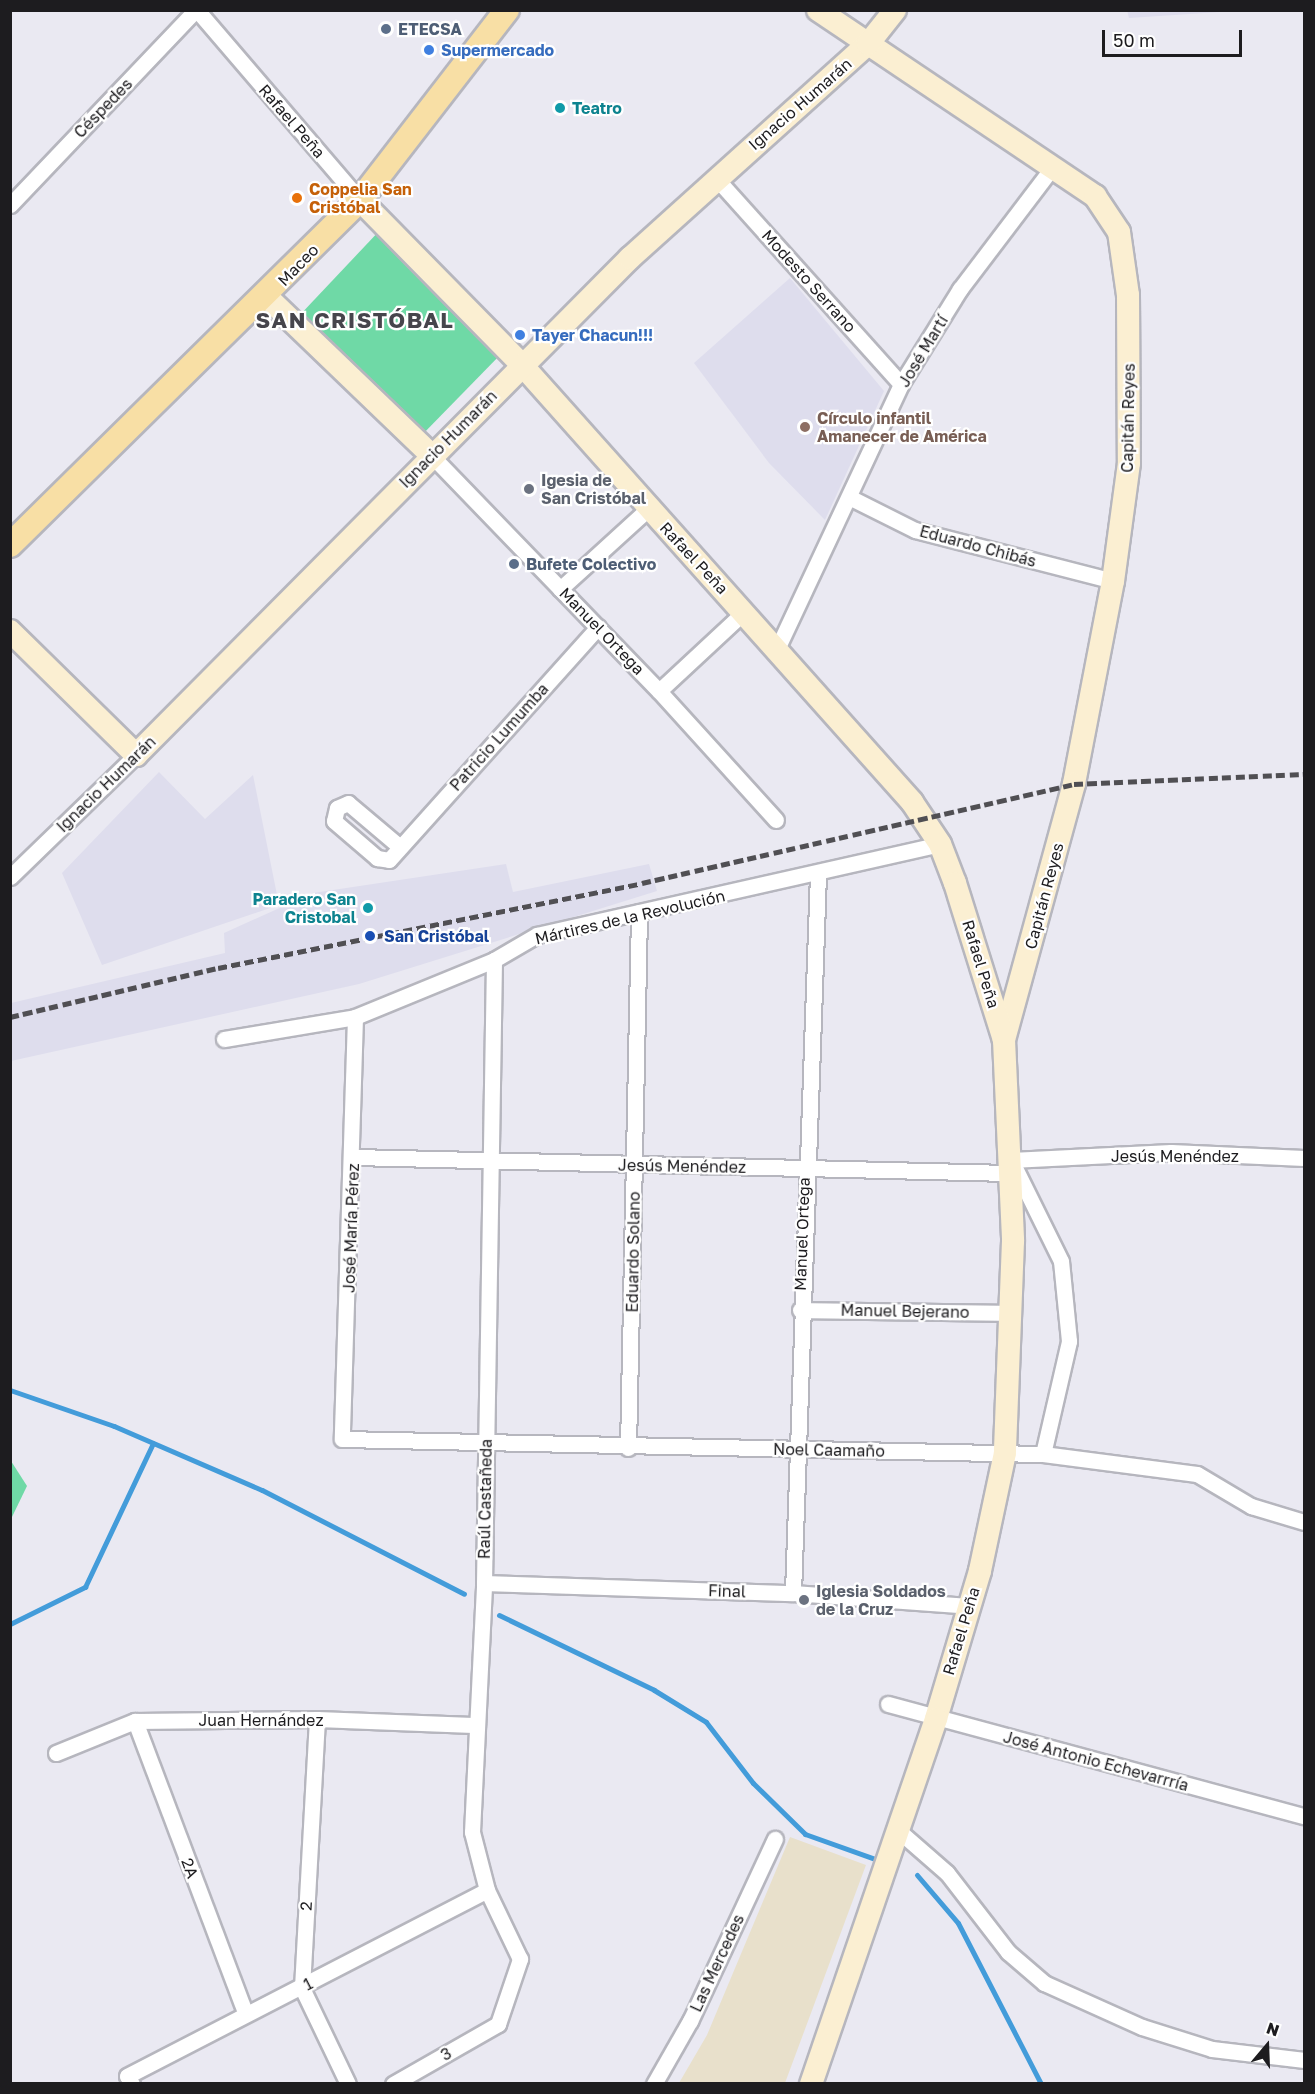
<!DOCTYPE html>
<html>
<head>
<meta charset="utf-8">
<style>
  body { margin:0 }
  #map { position:relative; width:1315px; height:2094px; overflow:hidden; background:#eae9f2; font-family:"Golos Text",sans-serif }
  div>[style] { position:absolute }
  .built>* { inset:0; background:#dedded }
  .industrial>* { inset:0; background:#e8e0cb }
  .green>* { inset:0; background:#6fd9a6 }
  .stream>* { height:5px; margin:-2.5px; padding:0 2.5px; transform-origin:2.5px; border-radius:2.5px; background:#439cda }
  .roads { filter:drop-shadow(2px 0 #b6b6be) drop-shadow(-2px 0 #b6b6be) drop-shadow(0 2px #b6b6be) drop-shadow(0 -2px #b6b6be) }
  .street>* { height:15px; margin:-7.5px; padding:0 7.5px; transform-origin:7.5px; border-radius:7.5px; background:#fff }
  .secondary>* { height:22px; margin:-11px; padding:0 11px; transform-origin:11px; border-radius:11px; background:#fbefd2 }
  .primary>* { height:24px; margin:-12px; padding:0 12px; transform-origin:12px; border-radius:12px; background:#f8dfa5 }
  .rail>* { height:4.5px; margin-top:-2.25px; transform-origin:0; background:repeating-linear-gradient(90deg,#504f53 0 9px,transparent 0 13.5px) }
  .dots>* { width:16px; height:16px; translate:-50% -50%; box-sizing:border-box; border:3px solid #fff; border-radius:50% }
  span { translate:-50% -50%; white-space:nowrap; text-align:center; line-height:1.15; -webkit-text-stroke:4.5px #fff; paint-order:stroke }
  .service-label { font-size:16px; color:#4e5e75; font-weight:700 }
  .left { translate:0 -50%; text-align:left }
  .shop-label { font-size:16px; color:#366cbe; font-weight:700 }
  .street-label { font-size:16px; color:#1d1c1f }
  .culture-label { font-size:16px; color:#0d838f; font-weight:700 }
  .right { translate:-100% -50%; text-align:right }
  .food-label { font-size:16px; color:#c56008; font-weight:700 }
  .education-label { font-size:16px; color:#785e54; font-weight:700 }
  .worship-label { font-size:16px; color:#5b616d; font-weight:700 }
  .transit-label { font-size:16px; color:#164399; font-weight:700 }
  .district-label { font-size:22px; color:#46454c; font-weight:700; letter-spacing:1.5px }
  .frame { position:absolute; inset:0; border:12px solid #1d1c1f; pointer-events:none }
  .north { position:absolute; left:1237px; top:2016px; width:60px; height:60px; -webkit-text-stroke:4px #fff; paint-order:stroke; rotate:19deg; font-size:16px; font-weight:700; line-height:24px; text-align:center; color:#1d1c1f }
  .north::after { content:''; display:block; margin:auto; width:21px; height:27px; background:#1d1c1f; clip-path:polygon(50% 0,100% 100%,50% 72%,0 100%) }
  .scale { position:absolute; left:1102px; top:30px; width:140px; height:27px; box-sizing:border-box; border:3px solid #1d1c1f; border-top:0; padding-left:8px; font-size:18px; line-height:21px; white-space:nowrap; color:#1d1c1f; -webkit-text-stroke:4px #fff; paint-order:stroke }
</style>
</head>
<body>
<div id="map">
  <div class="built">
    <i style="clip-path:polygon(1127px 10px,1235px 10px,1235px 11px,1129px 18px)"></i>
    <i style="clip-path:polygon(790px 278px,884px 391px,825px 520px,769px 463px,694px 363px)"></i>
    <i style="clip-path:polygon(159px 772px,205px 819px,253px 775px,279px 905px,102px 965px,62px 873px)"></i>
    <i style="clip-path:polygon(506px 864px,513px 892px,649px 864px,657px 891px,359px 984px,11px 1061px,11px 1003px,225px 953px,224px 933px,313px 893px)"></i>
  </div>
  <div class="industrial">
    <i style="clip-path:polygon(790px 1837px,866px 1865px,785px 2083px,679px 2083px,707px 2035px)"></i>
  </div>
  <div class="green">
    <i style="clip-path:polygon(382px 228px,503px 352px,419px 438px,298px 317px)"></i>
    <i style="clip-path:polygon(11px 1461px,27px 1486px,11px 1519px)"></i>
  </div>
  <div class="stream">
    <i style="left:10px;top:1390px;width:110px;rotate:19.1deg"></i>
    <i style="left:114px;top:1426px;width:161px;rotate:23.4deg"></i>
    <i style="left:262px;top:1490px;width:227px;rotate:27.2deg"></i>
    <i style="left:499px;top:1615px;width:172px;rotate:25.8deg"></i>
    <i style="left:654px;top:1690px;width:61px;rotate:31.6deg"></i>
    <i style="left:706px;top:1722px;width:77px;rotate:52.4deg"></i>
    <i style="left:753px;top:1783px;width:73px;rotate:44.4deg"></i>
    <i style="left:805px;top:1834px;width:77px;rotate:19.6deg"></i>
    <i style="left:10px;top:1624px;width:84px;rotate:-26.3deg"></i>
    <i style="left:85px;top:1587px;width:159px;rotate:-64.7deg"></i>
    <i style="left:917px;top:1875px;width:63px;rotate:49.5deg"></i>
    <i style="left:958px;top:1923px;width:181px;rotate:62.7deg"></i>
  </div>
  <div class="roads">
    <div class="street">
      <i style="left:197px;top:10px;width:250px;rotate:49.4deg"></i>
      <i style="left:716px;top:178px;width:277px;rotate:48.1deg"></i>
      <i style="left:10px;top:205px;width:269px;rotate:-46.4deg"></i>
      <i style="left:432px;top:456px;width:327px;rotate:46deg"></i>
      <i style="left:659px;top:691px;width:174px;rotate:47.8deg"></i>
      <i style="left:849px;top:497px;width:74px;rotate:26.6deg"></i>
      <i style="left:915px;top:530px;width:204px;rotate:14.4deg"></i>
      <i style="left:560px;top:589px;width:119px;rotate:-42.3deg"></i>
      <i style="left:777px;top:649px;width:293px;rotate:-64.9deg"></i>
      <i style="left:901px;top:384px;width:112px;rotate:-58.2deg"></i>
      <i style="left:960px;top:289px;width:152px;rotate:-52.8deg"></i>
      <i style="left:659px;top:691px;width:116px;rotate:-42.9deg"></i>
      <i style="left:400px;top:847px;width:68px;rotate:-139.8deg"></i>
      <i style="left:348px;top:803px;width:12px;rotate:156deg"></i>
      <i style="left:337px;top:808px;width:13px;rotate:103deg"></i>
      <i style="left:334px;top:821px;width:57px;rotate:40.7deg"></i>
      <i style="left:377px;top:858px;width:12px;rotate:9deg"></i>
      <i style="left:389px;top:860px;width:313px;rotate:-48.1deg"></i>
      <i style="left:10px;top:877px;width:175px;rotate:-44.1deg"></i>
      <i style="left:355px;top:1017px;width:422px;rotate:91.8deg"></i>
      <i style="left:342px;top:1439px;width:701px;rotate:1.23deg"></i>
      <i style="left:1043px;top:1454px;width:155px;rotate:7.4deg"></i>
      <i style="left:1197px;top:1474px;width:63px;rotate:30.7deg"></i>
      <i style="left:1251px;top:1506px;width:55px;rotate:16.8deg"></i>
      <i style="left:224px;top:1039px;width:133px;rotate:-9.5deg"></i>
      <i style="left:355px;top:1017px;width:150px;rotate:-22.3deg"></i>
      <i style="left:494px;top:960px;width:50px;rotate:-30.2deg"></i>
      <i style="left:537px;top:935px;width:413px;rotate:-12.7deg"></i>
      <i style="left:354px;top:1157px;width:657px;rotate:1.4deg"></i>
      <i style="left:800px;top:1310px;width:210px;rotate:0.8deg"></i>
      <i style="left:628px;top:1448px;width:536px;rotate:-88.82deg"></i>
      <i style="left:1043px;top:1454px;width:116px;rotate:-77deg"></i>
      <i style="left:1069px;top:1341px;width:80px;rotate:-95.7deg"></i>
      <i style="left:1061px;top:1261px;width:113px;rotate:-116.3deg"></i>
      <i style="left:1011px;top:1160px;width:160px;rotate:-2.9deg"></i>
      <i style="left:1171px;top:1152px;width:133px;rotate:2.6deg"></i>
      <i style="left:484px;top:1583px;width:309px;rotate:1.9deg"></i>
      <i style="left:793px;top:1593px;width:176px;rotate:4.2deg"></i>
      <i style="left:793px;top:1593px;width:718px;rotate:-88.01deg"></i>
      <i style="left:888px;top:1704px;width:431px;rotate:15.1deg"></i>
      <i style="left:317px;top:1719px;width:269px;rotate:93.2deg"></i>
      <i style="left:302px;top:1988px;width:106px;rotate:64.4deg"></i>
      <i style="left:135px;top:1721px;width:313px;rotate:69.3deg"></i>
      <i style="left:56px;top:1753px;width:85px;rotate:-22.1deg"></i>
      <i style="left:135px;top:1721px;width:182px;rotate:-0.6deg"></i>
      <i style="left:317px;top:1719px;width:156px;rotate:2.2deg"></i>
      <i style="left:900px;top:1832px;width:62px;rotate:41.1deg"></i>
      <i style="left:947px;top:1873px;width:100px;rotate:52.3deg"></i>
      <i style="left:1008px;top:1952px;width:48px;rotate:40.7deg"></i>
      <i style="left:1044px;top:1983px;width:107px;rotate:24.2deg"></i>
      <i style="left:1142px;top:2027px;width:73px;rotate:17.4deg"></i>
      <i style="left:1212px;top:2049px;width:93px;rotate:6.8deg"></i>
      <i style="left:132px;top:2084px;width:9px;rotate:-122deg"></i>
      <i style="left:127px;top:2076px;width:405px;rotate:-27.3deg"></i>
      <i style="left:393px;top:2084px;width:121px;rotate:-29.7deg"></i>
      <i style="left:498px;top:2024px;width:69px;rotate:-71.3deg"></i>
      <i style="left:520px;top:1959px;width:76px;rotate:-115.6deg"></i>
      <i style="left:487px;top:1890px;width:60px;rotate:-104.5deg"></i>
      <i style="left:472px;top:1832px;width:249px;rotate:-87.2deg"></i>
      <i style="left:484px;top:1583px;width:623px;rotate:-89.08deg"></i>
      <i style="left:654px;top:2084px;width:73px;rotate:-60.3deg"></i>
      <i style="left:690px;top:2021px;width:201px;rotate:-65deg"></i>
    </div>
    <div class="secondary">
      <i style="left:818px;top:10px;width:334px;rotate:33.9deg"></i>
      <i style="left:1095px;top:196px;width:43px;rotate:56.3deg"></i>
      <i style="left:1119px;top:232px;width:64px;rotate:81.9deg"></i>
      <i style="left:1128px;top:295px;width:168px;rotate:89.7deg"></i>
      <i style="left:1129px;top:463px;width:119px;rotate:97.7deg"></i>
      <i style="left:1113px;top:581px;width:207px;rotate:100.9deg"></i>
      <i style="left:1074px;top:784px;width:265px;rotate:105.3deg"></i>
      <i style="left:360px;top:200px;width:231px;rotate:45.5deg"></i>
      <i style="left:522px;top:365px;width:586px;rotate:48.25deg"></i>
      <i style="left:912px;top:802px;width:50px;rotate:56.3deg"></i>
      <i style="left:940px;top:844px;width:42px;rotate:69deg"></i>
      <i style="left:955px;top:883px;width:164px;rotate:72.7deg"></i>
      <i style="left:1004px;top:1040px;width:201px;rotate:87.4deg"></i>
      <i style="left:1013px;top:1241px;width:212px;rotate:92.2deg"></i>
      <i style="left:1005px;top:1453px;width:121px;rotate:102deg"></i>
      <i style="left:980px;top:1571px;width:154px;rotate:106.6deg"></i>
      <i style="left:936px;top:1719px;width:386px;rotate:108.9deg"></i>
      <i style="left:267px;top:297px;width:229px;rotate:43.9deg"></i>
      <i style="left:10px;top:631px;width:177px;rotate:44.5deg"></i>
      <i style="left:136px;top:755px;width:701px;rotate:-45.17deg"></i>
      <i style="left:630px;top:258px;width:320px;rotate:-42deg"></i>
      <i style="left:868px;top:44px;width:43px;rotate:-51.5deg"></i>
    </div>
    <div class="primary">
      <i style="left:10px;top:545px;width:491px;rotate:-44.6deg"></i>
      <i style="left:360px;top:200px;width:240px;rotate:-52.3deg"></i>
    </div>
  </div>
  <div class="rail">
    <i style="left:10px;top:1017px;width:214px;rotate:-13.3deg"></i>
    <i style="left:218px;top:968px;width:432px;rotate:-11.3deg"></i>
    <i style="left:642px;top:883px;width:443px;rotate:-12.9deg"></i>
    <i style="left:1074px;top:784px;width:230px;rotate:-2.5deg"></i>
  </div>
  <div class="dots">
    <i style="left:386px;top:29px;background:#5c6f8a"></i>
    <i style="left:429px;top:50px;background:#3f7fe0"></i>
    <i style="left:560px;top:108px;background:#0f9aa8"></i>
    <i style="left:297px;top:198px;background:#e8710a"></i>
    <i style="left:520px;top:335px;background:#3f7fe0"></i>
    <i style="left:805px;top:427px;background:#8d6e63"></i>
    <i style="left:529px;top:489px;background:#6b7280"></i>
    <i style="left:514px;top:564px;background:#5c6f8a"></i>
    <i style="left:368px;top:908px;background:#0f9aa8"></i>
    <i style="left:370px;top:936px;background:#1a4fb4"></i>
    <i style="left:804px;top:1600px;background:#6b7280"></i>
  </div>
  <div class="service-label">
    <span class="left" style="left:398px;top:29px">ETECSA</span>
    <span class="left" style="left:526px;top:564px">Bufete Colectivo</span>
  </div>
  <div class="shop-label">
    <span class="left" style="left:441px;top:50px">Supermercado</span>
    <span class="left" style="left:532px;top:335px">Tayer Chacun!!!</span>
  </div>
  <div class="street-label">
    <span style="left:800px;top:104px;rotate:-41deg">Ignacio Humarán</span>
    <span style="left:103px;top:108px;rotate:-46deg">Céspedes</span>
    <span style="left:292px;top:121px;rotate:49deg">Rafael Peña</span>
    <span style="left:298px;top:265px;rotate:-46deg">Maceo</span>
    <span style="left:809px;top:281px;rotate:48deg">Modesto Serrano</span>
    <span style="left:923px;top:351px;rotate:-59deg">José Martí</span>
    <span style="left:1128px;top:418px;rotate:-89deg">Capitán Reyes</span>
    <span style="left:448px;top:439px;rotate:-45deg">Ignacio Humarán</span>
    <span style="left:978px;top:546px;rotate:15deg">Eduardo Chibás</span>
    <span style="left:694px;top:558px;rotate:47deg">Rafael Peña</span>
    <span style="left:602px;top:631px;rotate:46deg">Manuel Ortega</span>
    <span style="left:499px;top:737px;rotate:-48deg">Patricio Lumumba</span>
    <span style="left:106px;top:784px;rotate:-44deg">Ignacio Humarán</span>
    <span style="left:1044px;top:896px;rotate:-75deg">Capitán Reyes</span>
    <span style="left:630px;top:917px;rotate:-13deg">Mártires de la Revolución</span>
    <span style="left:981px;top:964px;rotate:73deg">Rafael Peña</span>
    <span style="left:1175px;top:1156px">Jesús Menéndez</span>
    <span style="left:682px;top:1166px;rotate:1deg">Jesús Menéndez</span>
    <span style="left:351px;top:1228px;rotate:-88deg">José María Pérez</span>
    <span style="left:802px;top:1234px;rotate:-88deg">Manuel Ortega</span>
    <span style="left:633px;top:1252px;rotate:-89deg">Eduardo Solano</span>
    <span style="left:905px;top:1311px;rotate:1deg">Manuel Bejerano</span>
    <span style="left:829px;top:1450px;rotate:1deg">Noel Caamaño</span>
    <span style="left:485px;top:1499px;rotate:-89deg">Raúl Castañeda</span>
    <span style="left:727px;top:1591px;rotate:2deg">Final</span>
    <span style="left:961px;top:1631px;rotate:-73deg">Rafael Peña</span>
    <span style="left:261px;top:1720px">Juan Hernández</span>
    <span style="left:1096px;top:1761px;rotate:15deg">José Antonio Echevarrría</span>
    <span style="left:190px;top:1868px;rotate:69deg">2A</span>
    <span style="left:306px;top:1906px;rotate:-87deg">2</span>
    <span style="left:717px;top:1963px;rotate:-65deg">Las Mercedes</span>
    <span style="left:308px;top:1984px;rotate:-27deg">1</span>
    <span style="left:446px;top:2054px;rotate:-30deg">3</span>
  </div>
  <div class="culture-label">
    <span class="left" style="left:572px;top:108px">Teatro</span>
    <span class="right" style="left:356px;top:908px">Paradero San<br>Cristobal</span>
  </div>
  <div class="food-label">
    <span class="left" style="left:309px;top:198px">Coppelia San<br>Cristóbal</span>
  </div>
  <div class="education-label">
    <span class="left" style="left:817px;top:427px">Círculo infantil<br>Amanecer de América</span>
  </div>
  <div class="worship-label">
    <span class="left" style="left:541px;top:489px">Igesia de<br>San Cristóbal</span>
    <span class="left" style="left:816px;top:1600px">Iglesia Soldados<br>de la Cruz</span>
  </div>
  <div class="transit-label">
    <span class="left" style="left:384px;top:936px">San Cristóbal</span>
  </div>
  <div class="district-label">
    <span style="left:355px;top:320px">SAN CRISTÓBAL</span>
  </div>
  <div class="frame"></div>
  <div class="north">N</div>
  <div class="scale">50 m</div>
</div>
</body>
</html>
